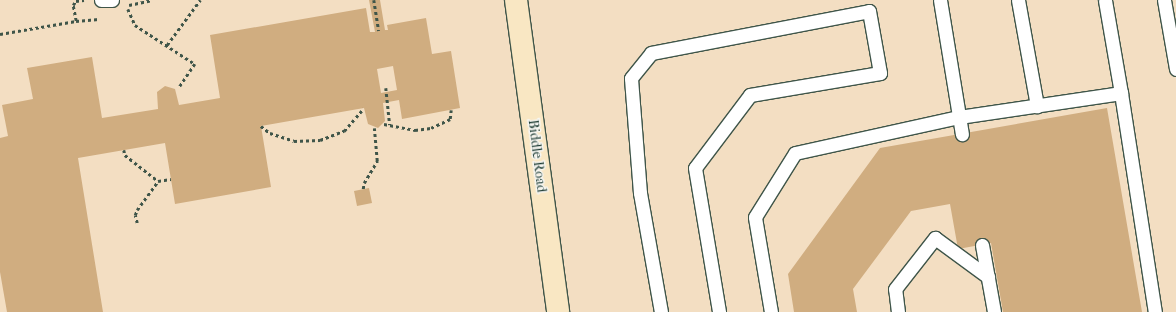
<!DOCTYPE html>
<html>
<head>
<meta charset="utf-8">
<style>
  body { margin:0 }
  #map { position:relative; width:1176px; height:312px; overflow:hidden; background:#f3dec2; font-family:"IM FELL French Canon",serif }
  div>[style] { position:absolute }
  .building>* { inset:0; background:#d0ad80 }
  .path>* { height:2.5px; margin-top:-1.25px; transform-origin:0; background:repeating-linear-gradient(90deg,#3f5549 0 3px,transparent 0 6px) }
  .roads { filter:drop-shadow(1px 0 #3f5549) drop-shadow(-1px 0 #3f5549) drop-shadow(0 1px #3f5549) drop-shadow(0 -1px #3f5549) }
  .service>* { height:13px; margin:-6.5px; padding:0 6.5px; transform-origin:6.5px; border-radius:6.5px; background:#fff }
  .secondary>* { height:22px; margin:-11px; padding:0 11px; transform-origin:11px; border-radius:11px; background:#f9e7c3 }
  span { translate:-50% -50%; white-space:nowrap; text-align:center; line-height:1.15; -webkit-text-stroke:3px #f6f6f2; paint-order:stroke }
  .street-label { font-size:14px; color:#1f3d34 }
</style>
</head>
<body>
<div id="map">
  <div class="building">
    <i style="clip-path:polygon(evenodd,369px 0,380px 0,385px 30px,388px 30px,387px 25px,426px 18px,432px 54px,451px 51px,460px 108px,402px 119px,399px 100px,383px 103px,385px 121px,378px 128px,368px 124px,364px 108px,261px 126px,271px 187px,175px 204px,165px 143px,78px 158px,103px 312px,7px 312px,0 272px,0 138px,8px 136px,2px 105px,33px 99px,27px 68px,92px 57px,102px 118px,158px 109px,157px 92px,165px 86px,175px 89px,179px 105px,220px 98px,210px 35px,366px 8px,370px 32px,375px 32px,369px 0,393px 66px,397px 90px,381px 93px,377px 69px,393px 66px)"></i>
    <i style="clip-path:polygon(1107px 108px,1142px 312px,1003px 312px,991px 243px,958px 249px,950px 204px,911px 211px,853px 289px,857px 312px,794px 312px,788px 274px,880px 148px)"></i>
    <i style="clip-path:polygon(369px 188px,372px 203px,357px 206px,354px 191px)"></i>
  </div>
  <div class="path">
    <i style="left:374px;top:0;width:31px;rotate:81deg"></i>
    <i style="left:129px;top:5px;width:24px;rotate:-12deg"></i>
    <i style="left:128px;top:9px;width:17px;rotate:66deg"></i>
    <i style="left:135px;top:25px;width:72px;rotate:33deg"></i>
    <i style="left:195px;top:64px;width:27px;rotate:124deg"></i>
    <i style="left:76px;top:21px;width:23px;rotate:-5deg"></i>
    <i style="left:0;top:34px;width:77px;rotate:-9.7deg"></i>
    <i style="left:76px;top:21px;width:16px;rotate:-101deg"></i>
    <i style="left:73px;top:5px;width:5px;rotate:-53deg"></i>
    <i style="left:76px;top:1px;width:8px;rotate:-7deg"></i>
    <i style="left:167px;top:45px;width:56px;rotate:-53.7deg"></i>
    <i style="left:386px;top:88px;width:37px;rotate:84deg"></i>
    <i style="left:384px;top:124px;width:32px;rotate:11deg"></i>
    <i style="left:415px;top:130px;width:16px;rotate:-7deg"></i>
    <i style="left:431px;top:128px;width:21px;rotate:-25deg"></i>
    <i style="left:450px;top:119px;width:9px;rotate:-84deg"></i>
    <i style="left:261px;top:126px;width:11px;rotate:38deg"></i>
    <i style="left:270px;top:133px;width:25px;rotate:18deg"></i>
    <i style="left:294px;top:141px;width:26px;rotate:-2deg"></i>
    <i style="left:320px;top:140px;width:26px;rotate:-21deg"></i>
    <i style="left:344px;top:131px;width:30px;rotate:-49deg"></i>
    <i style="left:124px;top:150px;width:5px;rotate:79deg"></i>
    <i style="left:125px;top:155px;width:42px;rotate:38.2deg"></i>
    <i style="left:158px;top:181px;width:13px;rotate:-9deg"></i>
    <i style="left:363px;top:189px;width:6px;rotate:-81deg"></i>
    <i style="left:364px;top:183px;width:26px;rotate:-59deg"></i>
    <i style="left:377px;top:161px;width:33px;rotate:-95deg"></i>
    <i style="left:137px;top:223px;width:8px;rotate:-104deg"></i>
    <i style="left:135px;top:215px;width:5px;rotate:-68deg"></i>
    <i style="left:137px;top:210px;width:36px;rotate:-54deg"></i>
  </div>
  <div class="roads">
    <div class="service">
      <i style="left:101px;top:0;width:11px"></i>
      <i style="left:940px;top:0;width:136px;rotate:80.7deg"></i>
      <i style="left:1018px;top:0;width:108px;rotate:79.8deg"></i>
      <i style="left:1164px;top:0;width:70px;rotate:80.1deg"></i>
      <i style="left:1121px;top:93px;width:222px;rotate:81.2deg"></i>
      <i style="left:982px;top:245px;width:68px;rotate:79.8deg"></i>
      <i style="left:661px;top:312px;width:121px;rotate:-100deg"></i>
      <i style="left:640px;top:193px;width:115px;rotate:-94.5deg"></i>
      <i style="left:631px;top:78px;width:32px;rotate:-51deg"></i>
      <i style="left:651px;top:53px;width:222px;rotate:-10.9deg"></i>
      <i style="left:869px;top:11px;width:63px;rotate:79.9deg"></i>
      <i style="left:880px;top:73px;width:132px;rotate:170.4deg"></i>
      <i style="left:750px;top:95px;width:91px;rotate:127deg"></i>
      <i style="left:695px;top:168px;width:146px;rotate:80.5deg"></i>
      <i style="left:771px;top:312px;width:96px;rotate:-99.6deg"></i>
      <i style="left:755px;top:217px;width:75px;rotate:-58deg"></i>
      <i style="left:795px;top:153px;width:168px;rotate:-12.4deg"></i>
      <i style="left:959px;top:117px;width:164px;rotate:-8.4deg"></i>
      <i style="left:1121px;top:93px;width:94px;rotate:-99.8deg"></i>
      <i style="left:898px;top:312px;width:23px;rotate:-97deg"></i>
      <i style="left:895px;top:289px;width:65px;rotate:-51.9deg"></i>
      <i style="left:935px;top:238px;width:66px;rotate:36.3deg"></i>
    </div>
    <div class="secondary">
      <i style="left:516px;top:0;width:315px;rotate:82.3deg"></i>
    </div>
  </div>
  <div class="street-label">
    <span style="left:537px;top:156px;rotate:83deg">Biddle Road</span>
  </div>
</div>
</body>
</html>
